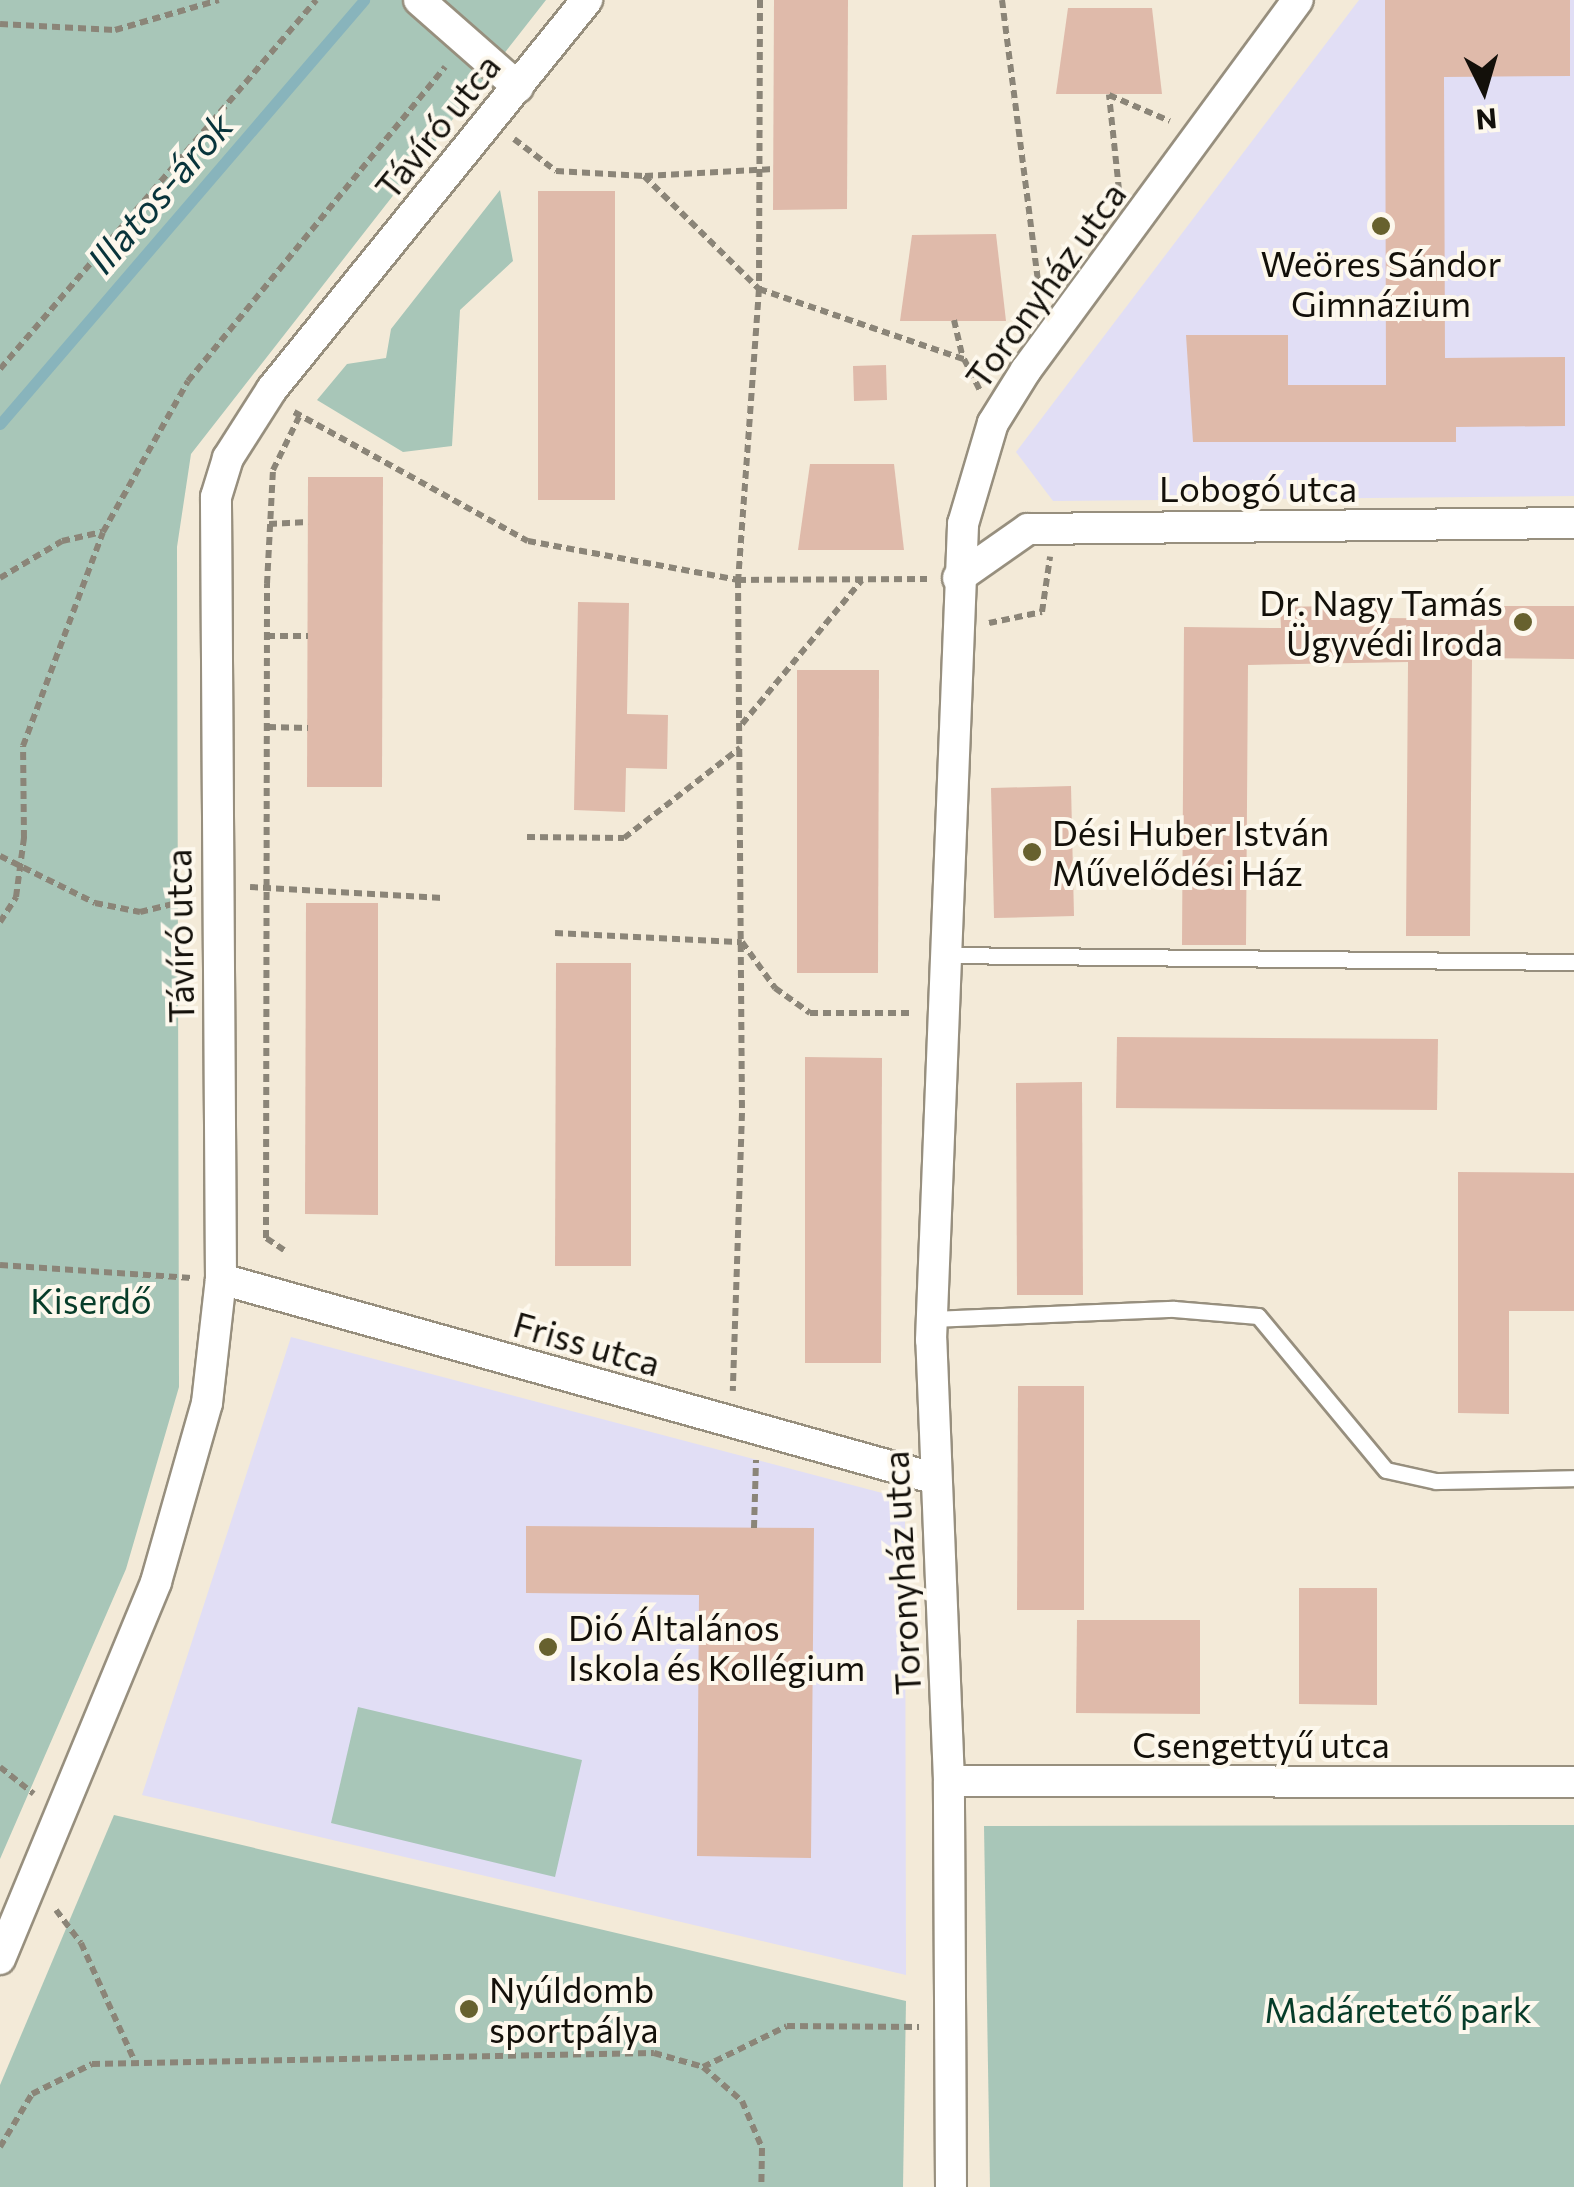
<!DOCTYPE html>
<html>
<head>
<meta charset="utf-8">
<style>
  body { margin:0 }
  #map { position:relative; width:1574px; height:2187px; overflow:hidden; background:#f3ead8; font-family:Commissioner,sans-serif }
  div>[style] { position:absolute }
  .education>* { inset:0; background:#e1def5 }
  .green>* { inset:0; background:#a8c6b8 }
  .stream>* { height:11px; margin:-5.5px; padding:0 5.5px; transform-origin:5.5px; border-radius:5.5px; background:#88b4bc }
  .building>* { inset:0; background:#dfbaaa }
  .path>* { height:6px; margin-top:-3px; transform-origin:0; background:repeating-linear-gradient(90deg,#8b8578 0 8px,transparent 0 13px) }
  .roads { filter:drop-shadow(2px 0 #978f7e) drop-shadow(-2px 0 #978f7e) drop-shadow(0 2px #978f7e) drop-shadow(0 -2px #978f7e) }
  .lane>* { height:15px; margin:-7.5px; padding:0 7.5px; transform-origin:7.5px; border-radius:7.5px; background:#fff }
  .street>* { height:30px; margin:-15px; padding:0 15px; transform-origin:15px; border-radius:15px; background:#fff }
  .dots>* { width:28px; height:28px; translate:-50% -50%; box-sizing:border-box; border:5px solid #fdf8ed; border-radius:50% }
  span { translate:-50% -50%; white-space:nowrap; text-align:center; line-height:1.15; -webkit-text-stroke:8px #fdf8ed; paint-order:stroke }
  .street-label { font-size:35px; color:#13100a }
  .poi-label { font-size:35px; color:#13100a }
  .right { translate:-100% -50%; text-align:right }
  .left { translate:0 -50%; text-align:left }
  .park-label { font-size:35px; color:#063c29 }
  .water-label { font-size:38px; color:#08343b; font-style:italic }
  .north { position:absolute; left:1434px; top:40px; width:100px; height:100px; -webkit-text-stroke:8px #fdf8ed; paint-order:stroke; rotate:175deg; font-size:28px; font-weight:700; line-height:40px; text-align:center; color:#13100a }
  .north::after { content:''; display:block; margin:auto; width:35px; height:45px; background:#13100a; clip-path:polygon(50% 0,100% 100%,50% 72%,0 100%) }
</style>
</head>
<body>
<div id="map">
  <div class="education">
    <i style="clip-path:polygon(1359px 0,1574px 0,1574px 496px,1053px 501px,1016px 452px)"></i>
    <i style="clip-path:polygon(291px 1337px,905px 1499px,906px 1975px,142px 1795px)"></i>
  </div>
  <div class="green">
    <i style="clip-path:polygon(0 0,546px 0,191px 454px,177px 547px,179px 1387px,126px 1569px,0 1859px)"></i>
    <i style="clip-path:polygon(500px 190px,513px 261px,460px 310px,452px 446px,403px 452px,317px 400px,347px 364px,386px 358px,391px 329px)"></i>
    <i style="clip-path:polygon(358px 1707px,582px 1760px,555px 1877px,331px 1823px)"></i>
    <i style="clip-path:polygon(114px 1815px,906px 2001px,903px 2187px,0 2187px,0 2085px)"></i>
    <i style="clip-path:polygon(1574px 1825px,1574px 2187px,990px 2187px,984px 1826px)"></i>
  </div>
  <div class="stream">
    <i style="left:0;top:424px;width:559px;rotate:-49.35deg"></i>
  </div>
  <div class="building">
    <i style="clip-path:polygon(774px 0,848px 0,847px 209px,773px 210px)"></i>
    <i style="clip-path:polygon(1385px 0,1570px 0,1570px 76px,1444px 77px,1445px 358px,1565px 357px,1565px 426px,1456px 427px,1456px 442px,1193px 442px,1186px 335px,1288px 335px,1288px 385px,1386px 385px)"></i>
    <i style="clip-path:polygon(1068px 8px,1152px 8px,1162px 94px,1056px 94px)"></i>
    <i style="clip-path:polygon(538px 191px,615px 191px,615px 500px,538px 500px)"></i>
    <i style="clip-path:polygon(996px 234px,1006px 321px,900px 321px,912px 235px)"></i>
    <i style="clip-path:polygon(886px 365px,887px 400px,854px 401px,853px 366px)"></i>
    <i style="clip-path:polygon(810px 464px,894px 464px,904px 550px,798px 550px)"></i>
    <i style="clip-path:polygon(308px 477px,383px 477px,382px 787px,307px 787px)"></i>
    <i style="clip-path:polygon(578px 602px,629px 603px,627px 714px,668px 715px,667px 769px,626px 768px,625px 812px,574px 810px)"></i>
    <i style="clip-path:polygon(1384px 605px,1384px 618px,1500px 619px,1500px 606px,1574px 606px,1574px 659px,1472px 658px,1470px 936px,1406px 936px,1408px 662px,1248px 665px,1246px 945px,1182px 945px,1184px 627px,1281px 628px,1280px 607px)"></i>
    <i style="clip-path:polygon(797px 670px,879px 670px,878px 973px,797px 973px)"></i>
    <i style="clip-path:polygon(1071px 786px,1074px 916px,994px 918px,991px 788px)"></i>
    <i style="clip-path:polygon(306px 903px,378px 903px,378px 1215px,305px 1214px)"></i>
    <i style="clip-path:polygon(556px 963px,631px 963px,631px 1266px,555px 1266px)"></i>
    <i style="clip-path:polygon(1117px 1037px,1438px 1039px,1437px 1110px,1116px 1108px)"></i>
    <i style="clip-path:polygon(805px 1057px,882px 1058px,881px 1363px,805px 1363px)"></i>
    <i style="clip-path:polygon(1082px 1082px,1083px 1295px,1017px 1295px,1016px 1083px)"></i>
    <i style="clip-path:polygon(1458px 1172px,1574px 1173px,1574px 1311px,1509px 1311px,1509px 1414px,1458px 1413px)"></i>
    <i style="clip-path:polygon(1018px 1386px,1084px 1386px,1084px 1610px,1017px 1610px)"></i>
    <i style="clip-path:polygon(526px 1526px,814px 1528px,811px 1858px,697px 1856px,699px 1595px,526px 1593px)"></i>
    <i style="clip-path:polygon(1299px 1588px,1377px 1588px,1377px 1705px,1299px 1704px)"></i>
    <i style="clip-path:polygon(1077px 1620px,1200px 1620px,1200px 1714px,1076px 1713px)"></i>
  </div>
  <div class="path">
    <i style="left:760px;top:0;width:289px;rotate:90.2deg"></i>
    <i style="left:759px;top:289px;width:217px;rotate:18.9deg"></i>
    <i style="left:964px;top:359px;width:34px;rotate:63deg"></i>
    <i style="left:1002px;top:0;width:297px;rotate:82.7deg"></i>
    <i style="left:0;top:24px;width:115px;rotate:3deg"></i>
    <i style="left:115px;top:30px;width:108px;rotate:-16.1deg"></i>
    <i style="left:514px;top:139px;width:53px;rotate:37.3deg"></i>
    <i style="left:556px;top:171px;width:88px;rotate:3.3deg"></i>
    <i style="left:644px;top:176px;width:161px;rotate:44.5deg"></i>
    <i style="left:759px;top:289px;width:292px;rotate:94.1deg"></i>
    <i style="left:738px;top:580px;width:189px;rotate:-0.3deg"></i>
    <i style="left:645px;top:176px;width:128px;rotate:-3.1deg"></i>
    <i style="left:1119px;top:190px;width:96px;rotate:-96deg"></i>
    <i style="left:1109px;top:95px;width:66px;rotate:23.1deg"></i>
    <i style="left:954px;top:320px;width:39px;rotate:77deg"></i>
    <i style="left:0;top:369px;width:486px;rotate:-49.4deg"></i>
    <i style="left:294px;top:412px;width:267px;rotate:28.9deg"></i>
    <i style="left:528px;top:541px;width:214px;rotate:10.5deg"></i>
    <i style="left:738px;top:580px;width:533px;rotate:89.57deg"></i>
    <i style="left:742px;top:1113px;width:278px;rotate:91.9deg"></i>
    <i style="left:269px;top:524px;width:39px;rotate:-3deg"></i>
    <i style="left:0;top:578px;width:72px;rotate:-30.8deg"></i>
    <i style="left:62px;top:541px;width:41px;rotate:-12.7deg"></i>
    <i style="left:989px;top:623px;width:54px;rotate:-11.7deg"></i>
    <i style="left:1042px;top:612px;width:56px;rotate:-81.7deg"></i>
    <i style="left:267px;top:636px;width:41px"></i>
    <i style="left:742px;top:724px;width:187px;rotate:-50.2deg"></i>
    <i style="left:268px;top:727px;width:40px;rotate:1.4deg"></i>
    <i style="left:527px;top:837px;width:97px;rotate:0.6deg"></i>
    <i style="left:624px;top:838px;width:147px;rotate:-37.8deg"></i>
    <i style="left:0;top:856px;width:106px;rotate:26.3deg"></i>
    <i style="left:95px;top:903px;width:46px;rotate:11.3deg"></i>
    <i style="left:140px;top:912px;width:50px;rotate:-13.8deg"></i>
    <i style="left:250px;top:887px;width:193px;rotate:3.3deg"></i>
    <i style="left:0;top:922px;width:30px;rotate:-57deg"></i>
    <i style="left:16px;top:897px;width:60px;rotate:-82.3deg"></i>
    <i style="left:24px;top:838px;width:92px;rotate:-90.6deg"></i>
    <i style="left:23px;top:746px;width:228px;rotate:-69.5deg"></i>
    <i style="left:103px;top:532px;width:173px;rotate:-60.6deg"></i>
    <i style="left:188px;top:381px;width:406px;rotate:-50.7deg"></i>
    <i style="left:555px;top:933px;width:187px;rotate:2.8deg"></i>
    <i style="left:742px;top:942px;width:57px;rotate:54.3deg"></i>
    <i style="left:775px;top:988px;width:43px;rotate:35.5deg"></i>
    <i style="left:810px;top:1013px;width:104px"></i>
    <i style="left:284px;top:1250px;width:22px;rotate:-146deg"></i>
    <i style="left:266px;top:1238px;width:654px;rotate:-89.91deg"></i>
    <i style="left:267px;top:584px;width:114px;rotate:-87deg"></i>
    <i style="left:273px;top:470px;width:59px;rotate:-63.9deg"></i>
    <i style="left:0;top:1265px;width:192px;rotate:3.9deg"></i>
    <i style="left:754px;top:1528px;width:68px;rotate:-88.3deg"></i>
    <i style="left:0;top:1767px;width:43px;rotate:38.5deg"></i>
    <i style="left:56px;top:1910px;width:41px;rotate:52.9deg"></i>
    <i style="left:81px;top:1943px;width:131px;rotate:65.6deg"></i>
    <i style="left:703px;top:2067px;width:93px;rotate:-26deg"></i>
    <i style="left:787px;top:2026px;width:132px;rotate:0.4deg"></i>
    <i style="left:0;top:2147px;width:62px;rotate:-58.9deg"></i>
    <i style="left:32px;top:2094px;width:67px;rotate:-26.6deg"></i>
    <i style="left:92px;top:2064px;width:562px;rotate:-1.12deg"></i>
    <i style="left:654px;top:2053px;width:51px;rotate:15.9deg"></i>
    <i style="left:703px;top:2067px;width:52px;rotate:41.1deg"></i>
    <i style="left:742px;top:2101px;width:51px;rotate:66.9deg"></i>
    <i style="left:762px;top:2148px;width:39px;rotate:91deg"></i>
  </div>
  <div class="roads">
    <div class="lane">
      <i style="left:943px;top:955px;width:631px;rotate:0.64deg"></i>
      <i style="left:932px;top:1319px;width:242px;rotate:-2.4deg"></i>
      <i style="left:1174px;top:1309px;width:84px;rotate:4.8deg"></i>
      <i style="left:1258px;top:1316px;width:200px;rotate:50.3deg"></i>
      <i style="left:1386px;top:1470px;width:51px;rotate:12.4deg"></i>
      <i style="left:1436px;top:1481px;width:138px;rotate:-1.2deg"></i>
    </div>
    <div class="street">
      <i style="left:419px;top:0;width:132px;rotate:41.3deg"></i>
      <i style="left:958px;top:578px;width:85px;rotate:-35deg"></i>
      <i style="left:1028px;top:529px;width:546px;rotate:-0.63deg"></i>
      <i style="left:221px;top:1279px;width:739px;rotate:15.62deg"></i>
      <i style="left:949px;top:1781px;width:625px;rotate:0.09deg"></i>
      <i style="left:0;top:1959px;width:408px;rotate:-67.5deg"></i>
      <i style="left:156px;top:1582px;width:186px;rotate:-74.1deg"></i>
      <i style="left:207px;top:1403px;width:125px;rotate:-83.6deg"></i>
      <i style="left:221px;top:1279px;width:782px;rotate:-90.37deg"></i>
      <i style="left:216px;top:497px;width:41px;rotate:-72.9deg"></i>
      <i style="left:228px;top:458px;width:82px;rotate:-57.5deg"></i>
      <i style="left:272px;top:389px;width:501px;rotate:-51deg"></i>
      <i style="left:951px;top:2187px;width:406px;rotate:-90.3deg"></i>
      <i style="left:949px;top:1781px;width:441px;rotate:-92.3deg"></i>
      <i style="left:931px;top:1340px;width:817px;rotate:-87.75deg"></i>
      <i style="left:963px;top:524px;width:105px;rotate:-73.5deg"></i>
      <i style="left:993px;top:423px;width:62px;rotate:-58.1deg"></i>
      <i style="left:1026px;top:370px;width:459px;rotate:-53.7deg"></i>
    </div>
  </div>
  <div class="dots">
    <i style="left:1381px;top:226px;background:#67612e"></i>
    <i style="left:1523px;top:622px;background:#67612e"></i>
    <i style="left:1032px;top:852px;background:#67612e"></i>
    <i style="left:548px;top:1647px;background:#67612e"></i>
    <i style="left:469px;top:2009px;background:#67612e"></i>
  </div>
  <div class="street-label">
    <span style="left:437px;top:126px;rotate:-51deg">Távíró utca</span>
    <span style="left:1045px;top:285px;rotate:-54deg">Toronyház utca</span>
    <span style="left:1258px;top:488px">Lobogó utca</span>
    <span style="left:179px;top:936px;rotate:-91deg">Távíró utca</span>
    <span style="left:587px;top:1343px;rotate:16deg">Friss utca</span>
    <span style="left:901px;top:1573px;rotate:-93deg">Toronyház utca</span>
    <span style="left:1261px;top:1744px">Csengettyű utca</span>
  </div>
  <div class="poi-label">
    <span style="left:1381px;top:283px">Weöres Sándor<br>Gimnázium</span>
    <span class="right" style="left:1503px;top:622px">Dr. Nagy Tamás<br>Ügyvédi Iroda</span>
    <span class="left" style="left:1052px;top:852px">Dési Huber István<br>Művelődési Ház</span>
    <span class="left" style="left:568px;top:1647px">Dió Általános<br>Iskola és Kollégium</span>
    <span class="left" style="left:489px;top:2009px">Nyúldomb<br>sportpálya</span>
  </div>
  <div class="park-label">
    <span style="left:91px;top:1300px">Kiserdő</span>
    <span style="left:1398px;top:2009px">Madáretető park</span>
  </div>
  <div class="water-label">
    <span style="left:159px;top:192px;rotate:-49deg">Illatos-árok</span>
  </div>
  <div class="north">N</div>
</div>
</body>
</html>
